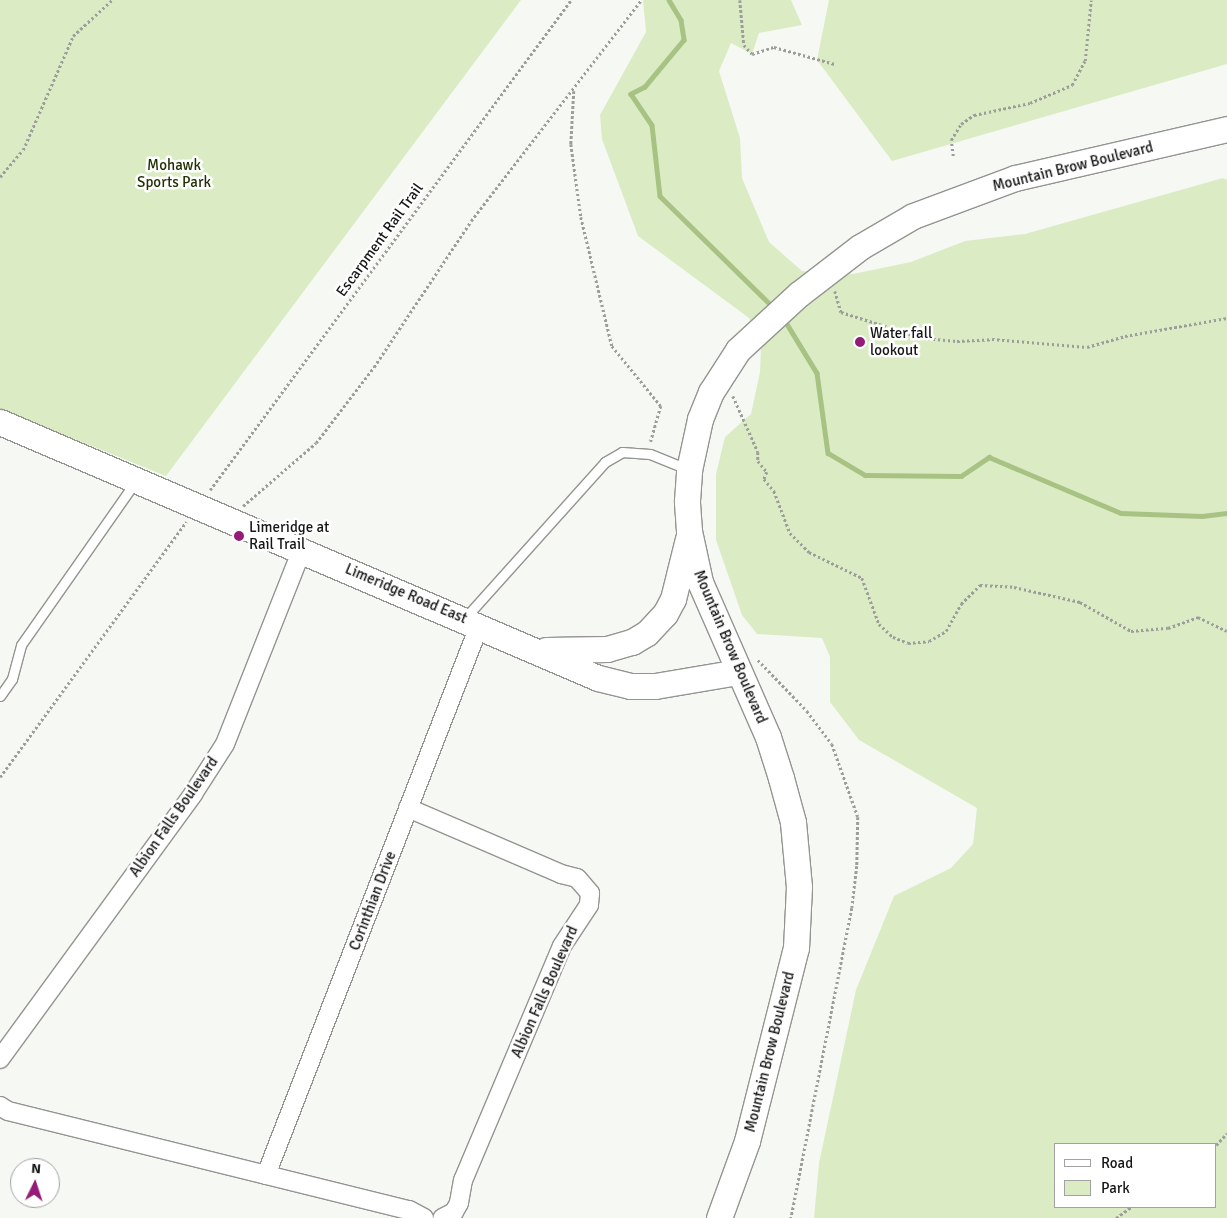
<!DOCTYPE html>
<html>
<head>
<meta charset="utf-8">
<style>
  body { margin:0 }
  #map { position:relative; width:1227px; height:1218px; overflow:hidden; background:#f6f8f3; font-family:Signika,sans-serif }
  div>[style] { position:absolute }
  .green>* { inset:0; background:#dbecc4 }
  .stream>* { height:4.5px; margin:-2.25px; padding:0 2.25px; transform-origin:2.25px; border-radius:2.25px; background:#a8c283 }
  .path>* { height:2.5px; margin-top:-1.25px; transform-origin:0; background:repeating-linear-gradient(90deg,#9d9e9b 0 2.5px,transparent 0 5px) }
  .roads { filter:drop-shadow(1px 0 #949591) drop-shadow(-1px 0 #949591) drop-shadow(0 1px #949591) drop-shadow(0 -1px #949591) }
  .lane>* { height:9px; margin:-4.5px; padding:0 4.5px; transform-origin:4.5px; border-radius:4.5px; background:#fff }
  .street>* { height:18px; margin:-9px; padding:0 9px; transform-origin:9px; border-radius:9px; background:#fff }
  .secondary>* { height:25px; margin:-12.5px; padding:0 12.5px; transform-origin:12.5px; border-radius:12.5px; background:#fff }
  .dots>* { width:14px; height:14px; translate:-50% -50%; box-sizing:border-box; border:2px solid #fff; border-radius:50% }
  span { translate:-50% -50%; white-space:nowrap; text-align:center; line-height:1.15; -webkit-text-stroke:5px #fff; paint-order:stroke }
  .park-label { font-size:15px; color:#223103 }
  .street-label { font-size:15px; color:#151615 }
  .poi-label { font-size:15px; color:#151615 }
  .left { translate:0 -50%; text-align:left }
  .legend { position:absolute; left:1054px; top:1143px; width:162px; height:65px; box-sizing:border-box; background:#fff; border:1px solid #a1a2a1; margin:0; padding:6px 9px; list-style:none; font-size:15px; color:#151615 }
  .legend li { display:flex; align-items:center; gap:10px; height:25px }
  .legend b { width:25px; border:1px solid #a1a2a1 }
  .north { position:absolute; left:10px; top:1158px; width:50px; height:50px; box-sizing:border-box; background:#fff; border:1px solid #a1a2a1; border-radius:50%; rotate:4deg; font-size:14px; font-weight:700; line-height:20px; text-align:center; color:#151615 }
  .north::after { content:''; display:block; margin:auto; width:18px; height:22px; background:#941b77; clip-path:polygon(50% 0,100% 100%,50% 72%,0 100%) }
</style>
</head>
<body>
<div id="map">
  <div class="green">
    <i style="clip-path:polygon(0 0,521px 0,166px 476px,0 409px)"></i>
    <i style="clip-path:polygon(evenodd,643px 0,791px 0,802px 25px,759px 33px,752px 54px,731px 43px,719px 71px,740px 138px,742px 178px,769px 242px,802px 271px,853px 274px,911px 262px,965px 241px,1025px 234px,1223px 178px,1227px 180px,1227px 1218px,814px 1218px,819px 1163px,856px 990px,894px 896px,951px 868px,973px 844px,977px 808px,859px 740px,830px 702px,830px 657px,822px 638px,757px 634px,742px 615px,716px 540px,716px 474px,725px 437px,751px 414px,760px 372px,761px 348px,749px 318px,638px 236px,602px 139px,600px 115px,646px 32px,643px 0,1056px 1144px,1216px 1144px,1216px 1207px,1056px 1207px,1056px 1144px)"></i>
    <i style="clip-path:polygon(829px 0,1227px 0,1227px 64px,892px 161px,817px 60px)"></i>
  </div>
  <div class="stream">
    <i style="left:669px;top:0;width:23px;rotate:59deg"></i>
    <i style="left:681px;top:20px;width:20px;rotate:81deg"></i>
    <i style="left:684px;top:40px;width:61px;rotate:129.7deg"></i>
    <i style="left:645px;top:87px;width:16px;rotate:153deg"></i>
    <i style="left:631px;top:94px;width:37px;rotate:56deg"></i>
    <i style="left:652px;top:125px;width:71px;rotate:83.6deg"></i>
    <i style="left:660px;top:196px;width:160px;rotate:44.5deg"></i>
    <i style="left:784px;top:319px;width:63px;rotate:58.6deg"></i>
    <i style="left:817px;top:373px;width:81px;rotate:82.2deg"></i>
    <i style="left:828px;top:453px;width:43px;rotate:30.7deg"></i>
    <i style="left:865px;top:475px;width:96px;rotate:0.6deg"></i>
    <i style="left:961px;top:476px;width:34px;rotate:-34deg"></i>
    <i style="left:989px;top:457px;width:143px;rotate:23deg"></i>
    <i style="left:1121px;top:513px;width:81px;rotate:2.1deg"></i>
    <i style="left:1202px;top:516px;width:25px;rotate:-7deg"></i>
  </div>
  <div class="path">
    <i style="left:740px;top:0;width:45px;rotate:84.9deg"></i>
    <i style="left:744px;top:45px;width:12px;rotate:48deg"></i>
    <i style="left:752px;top:54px;width:23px;rotate:-18deg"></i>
    <i style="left:774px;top:47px;width:63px;rotate:15.6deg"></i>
    <i style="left:574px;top:91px;width:53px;rotate:93.2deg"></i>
    <i style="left:571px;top:144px;width:74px;rotate:82.2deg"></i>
    <i style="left:581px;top:217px;width:133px;rotate:76.5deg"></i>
    <i style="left:612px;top:346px;width:77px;rotate:50.8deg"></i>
    <i style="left:661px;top:406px;width:37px;rotate:106deg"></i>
    <i style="left:953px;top:156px;width:16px;rotate:-97deg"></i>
    <i style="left:951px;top:140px;width:19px;rotate:-58deg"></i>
    <i style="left:961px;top:124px;width:16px;rotate:-35deg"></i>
    <i style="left:974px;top:115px;width:57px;rotate:-12.1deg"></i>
    <i style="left:1030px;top:103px;width:46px;rotate:-23.2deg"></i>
    <i style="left:1072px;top:85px;width:27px;rotate:-62deg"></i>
    <i style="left:1085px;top:61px;width:61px;rotate:-84.4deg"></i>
    <i style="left:0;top:177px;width:35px;rotate:-50deg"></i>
    <i style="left:23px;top:150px;width:124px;rotate:-66.3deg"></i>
    <i style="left:73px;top:36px;width:53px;rotate:-42.7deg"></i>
    <i style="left:835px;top:291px;width:22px;rotate:74deg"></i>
    <i style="left:841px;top:312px;width:86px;rotate:17.6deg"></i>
    <i style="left:923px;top:338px;width:34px;rotate:5deg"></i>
    <i style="left:957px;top:341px;width:35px;rotate:-3deg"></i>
    <i style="left:992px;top:339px;width:95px;rotate:4.8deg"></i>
    <i style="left:1087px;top:347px;width:40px;rotate:-16deg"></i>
    <i style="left:1125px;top:336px;width:104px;rotate:-10deg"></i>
    <i style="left:733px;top:396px;width:61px;rotate:65.9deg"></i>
    <i style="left:758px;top:452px;width:9px;rotate:90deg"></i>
    <i style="left:758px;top:461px;width:14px;rotate:51deg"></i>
    <i style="left:767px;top:472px;width:8px;rotate:113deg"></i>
    <i style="left:764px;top:479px;width:16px;rotate:50deg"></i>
    <i style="left:774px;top:491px;width:45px;rotate:69.1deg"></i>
    <i style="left:790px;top:533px;width:27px;rotate:45deg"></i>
    <i style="left:809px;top:552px;width:59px;rotate:26.1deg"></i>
    <i style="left:862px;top:578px;width:49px;rotate:69.7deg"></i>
    <i style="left:879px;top:624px;width:19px;rotate:43deg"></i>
    <i style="left:893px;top:637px;width:16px;rotate:22deg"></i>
    <i style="left:908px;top:643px;width:21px;rotate:-5deg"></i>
    <i style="left:929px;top:641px;width:20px;rotate:-30deg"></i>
    <i style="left:946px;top:631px;width:31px;rotate:-61deg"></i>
    <i style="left:961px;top:604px;width:27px;rotate:-45deg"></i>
    <i style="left:980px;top:585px;width:34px;rotate:3deg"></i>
    <i style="left:1014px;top:587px;width:68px;rotate:12.8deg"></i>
    <i style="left:1080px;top:602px;width:59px;rotate:29.6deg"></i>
    <i style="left:1131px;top:631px;width:37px;rotate:-5deg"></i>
    <i style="left:1168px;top:628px;width:32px;rotate:-20deg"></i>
    <i style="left:1198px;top:617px;width:32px;rotate:26deg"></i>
    <i style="left:210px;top:490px;width:609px;rotate:-53.62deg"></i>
    <i style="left:243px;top:506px;width:96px;rotate:-40.8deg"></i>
    <i style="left:316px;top:443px;width:96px;rotate:-52.7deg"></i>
    <i style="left:374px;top:367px;width:175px;rotate:-56.4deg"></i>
    <i style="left:471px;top:221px;width:279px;rotate:-52.4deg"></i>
    <i style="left:758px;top:660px;width:71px;rotate:46.1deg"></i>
    <i style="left:807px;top:711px;width:41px;rotate:52.9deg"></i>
    <i style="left:832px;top:744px;width:77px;rotate:70.4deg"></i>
    <i style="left:858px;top:817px;width:49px;rotate:91.2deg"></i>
    <i style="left:857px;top:866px;width:42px;rotate:96.8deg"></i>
    <i style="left:852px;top:908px;width:316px;rotate:101.1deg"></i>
    <i style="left:0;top:777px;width:316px;rotate:-53.9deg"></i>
    <i style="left:1216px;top:1145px;width:16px;rotate:-47deg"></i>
    <i style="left:1116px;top:1218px;width:19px;rotate:-36deg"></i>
  </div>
  <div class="roads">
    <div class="lane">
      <i style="left:465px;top:618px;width:210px;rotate:-48.1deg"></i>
      <i style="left:605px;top:462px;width:20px;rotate:-30deg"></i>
      <i style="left:622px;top:452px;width:28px;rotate:4deg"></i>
      <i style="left:650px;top:454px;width:40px;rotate:22deg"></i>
      <i style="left:0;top:696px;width:21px;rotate:-55deg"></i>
      <i style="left:12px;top:679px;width:35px;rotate:-75deg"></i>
      <i style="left:21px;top:645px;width:199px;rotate:-55deg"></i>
    </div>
    <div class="street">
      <i style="left:408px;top:808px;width:167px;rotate:23.3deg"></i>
      <i style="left:561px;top:874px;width:16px;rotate:14deg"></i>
      <i style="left:577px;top:878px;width:20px;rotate:49deg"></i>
      <i style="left:590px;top:893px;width:12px;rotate:95deg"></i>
      <i style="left:589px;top:905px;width:49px;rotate:123.4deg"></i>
      <i style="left:562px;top:946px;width:254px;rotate:112.9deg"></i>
      <i style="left:463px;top:1180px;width:23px;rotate:100deg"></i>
      <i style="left:459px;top:1203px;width:10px;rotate:119deg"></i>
      <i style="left:454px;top:1212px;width:13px;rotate:153deg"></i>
      <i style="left:0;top:1059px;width:328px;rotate:-53.9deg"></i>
      <i style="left:193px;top:794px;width:59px;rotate:-57.4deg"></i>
      <i style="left:225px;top:744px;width:209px;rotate:-68.4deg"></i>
      <i style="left:0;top:1106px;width:9px;rotate:32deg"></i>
      <i style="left:8px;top:1111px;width:413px;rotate:13.9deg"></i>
      <i style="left:409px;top:1210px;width:17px;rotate:28deg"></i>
      <i style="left:266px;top:1175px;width:589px;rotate:-68.79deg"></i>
    </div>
    <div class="secondary">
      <i style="left:0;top:422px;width:650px;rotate:23.18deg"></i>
      <i style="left:598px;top:678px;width:33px;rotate:14deg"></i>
      <i style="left:630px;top:686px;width:25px"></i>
      <i style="left:655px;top:686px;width:84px;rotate:-9.6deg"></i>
      <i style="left:546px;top:650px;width:61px;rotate:-0.9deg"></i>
      <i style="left:607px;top:649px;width:26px;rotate:-16deg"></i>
      <i style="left:632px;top:642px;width:17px;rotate:-31deg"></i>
      <i style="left:647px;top:633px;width:26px;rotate:-47deg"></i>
      <i style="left:665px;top:614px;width:17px;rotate:-62deg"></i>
      <i style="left:673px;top:599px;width:62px;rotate:-76deg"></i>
      <i style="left:719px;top:1218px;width:82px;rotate:-70deg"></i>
      <i style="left:747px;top:1141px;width:199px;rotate:-75.8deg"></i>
      <i style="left:796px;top:948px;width:61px;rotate:-87.2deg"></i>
      <i style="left:799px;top:887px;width:65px;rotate:-95.3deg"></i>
      <i style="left:793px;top:822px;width:46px;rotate:-105.3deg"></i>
      <i style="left:781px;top:778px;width:43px;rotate:-107.6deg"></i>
      <i style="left:768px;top:737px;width:169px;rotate:-113.7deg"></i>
      <i style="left:700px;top:582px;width:52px;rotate:-102.2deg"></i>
      <i style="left:689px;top:531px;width:30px;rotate:-94deg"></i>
      <i style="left:687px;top:501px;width:31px;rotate:-86deg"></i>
      <i style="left:689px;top:470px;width:52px;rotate:-77.8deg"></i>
      <i style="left:700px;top:419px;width:29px;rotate:-68deg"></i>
      <i style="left:711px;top:392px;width:50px;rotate:-57.3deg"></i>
      <i style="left:738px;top:350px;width:83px;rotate:-42.6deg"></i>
      <i style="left:799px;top:294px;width:77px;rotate:-37.6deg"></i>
      <i style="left:860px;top:247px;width:61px;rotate:-30.3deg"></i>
      <i style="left:913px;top:216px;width:109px;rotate:-20.4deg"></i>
      <i style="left:1015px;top:178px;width:218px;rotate:-13deg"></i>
    </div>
  </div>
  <div class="dots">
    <i style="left:860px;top:342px;background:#941b77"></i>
    <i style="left:239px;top:536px;background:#941b77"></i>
  </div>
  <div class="park-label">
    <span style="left:174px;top:174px">Mohawk<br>Sports Park</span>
  </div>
  <div class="street-label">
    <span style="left:1073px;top:167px;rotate:-14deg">Mountain Brow Boulevard</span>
    <span style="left:380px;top:240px;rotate:-54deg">Escarpment Rail Trail</span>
    <span style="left:406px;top:594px;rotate:23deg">Limeridge Road East</span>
    <span style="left:730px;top:647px;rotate:67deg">Mountain Brow Boulevard</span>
    <span style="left:174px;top:817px;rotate:-55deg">Albion Falls Boulevard</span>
    <span style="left:373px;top:901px;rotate:-69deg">Corinthian Drive</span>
    <span style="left:545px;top:992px;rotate:-66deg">Albion Falls Boulevard</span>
    <span style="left:770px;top:1052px;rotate:-76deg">Mountain Brow Boulevard</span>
  </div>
  <div class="poi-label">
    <span class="left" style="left:870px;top:342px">Water fall<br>lookout</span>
    <span class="left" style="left:249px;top:536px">Limeridge at<br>Rail Trail</span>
  </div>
  <ul class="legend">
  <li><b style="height:6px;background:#fff"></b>Road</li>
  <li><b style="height:14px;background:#dbecc4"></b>Park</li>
  </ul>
  <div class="north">N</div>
</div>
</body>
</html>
